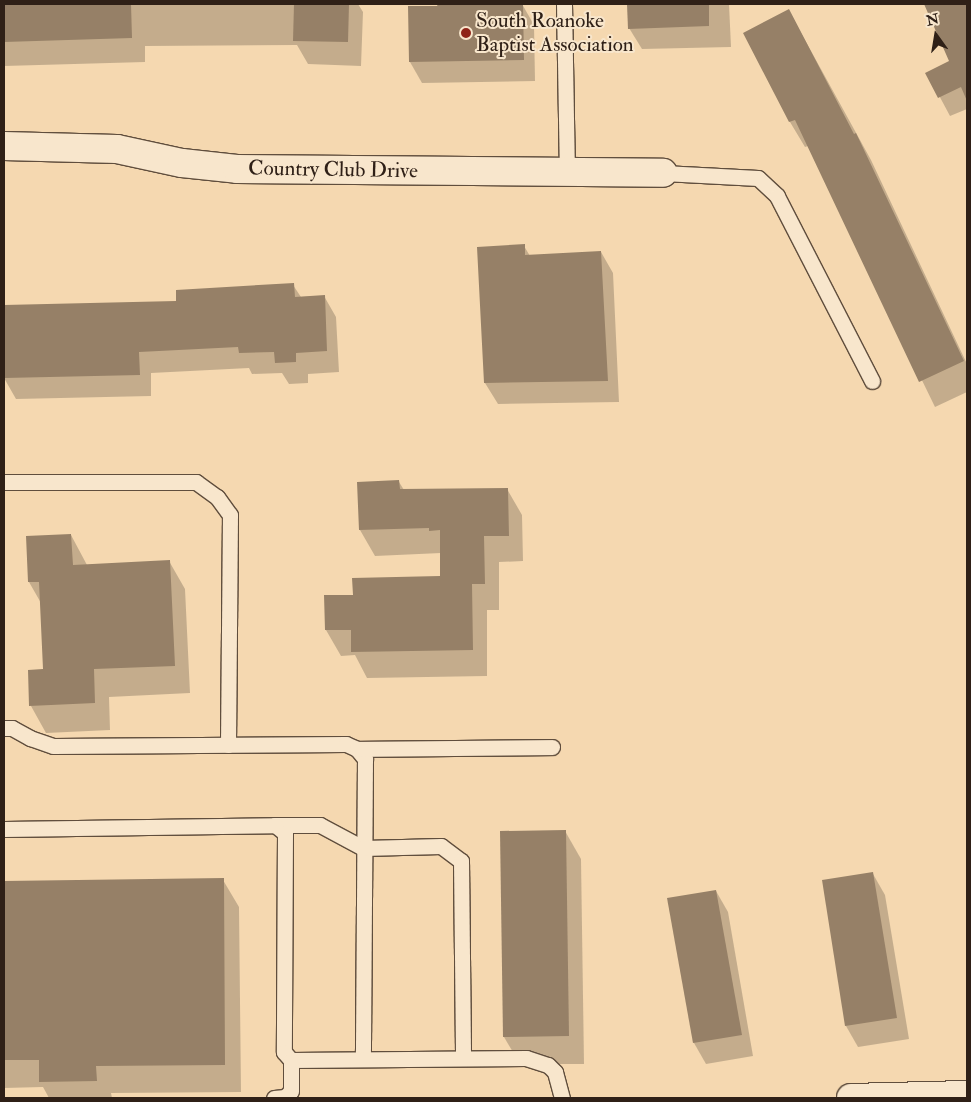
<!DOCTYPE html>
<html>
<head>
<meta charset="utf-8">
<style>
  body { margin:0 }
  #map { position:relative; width:971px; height:1102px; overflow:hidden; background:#f5d8b0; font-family:"IM FELL Double Pica",serif }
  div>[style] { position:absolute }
  .shadow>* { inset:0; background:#0003 }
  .building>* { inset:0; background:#968067 }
  .roads { filter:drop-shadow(1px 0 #604e3d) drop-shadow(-1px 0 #604e3d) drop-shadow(0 1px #604e3d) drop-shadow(0 -1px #604e3d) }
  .lane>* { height:15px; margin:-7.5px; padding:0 7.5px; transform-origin:7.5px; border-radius:7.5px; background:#f8e6cc }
  .street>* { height:28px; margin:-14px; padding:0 14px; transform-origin:14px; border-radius:14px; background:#f8e6cc }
  .dots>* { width:14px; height:14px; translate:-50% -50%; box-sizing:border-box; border:2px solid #f8e6cc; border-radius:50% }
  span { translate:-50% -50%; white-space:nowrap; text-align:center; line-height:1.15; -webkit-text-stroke:4px #f8e6cc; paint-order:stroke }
  .poi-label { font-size:21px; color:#2f2017 }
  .left { translate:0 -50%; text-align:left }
  .street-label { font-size:21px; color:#2f2017 }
  .frame { position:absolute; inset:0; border:5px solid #2f2017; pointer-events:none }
  .north { position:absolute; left:911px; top:10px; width:50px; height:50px; -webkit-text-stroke:4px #f8e6cc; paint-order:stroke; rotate:347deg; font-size:14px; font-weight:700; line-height:20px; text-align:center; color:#2f2017 }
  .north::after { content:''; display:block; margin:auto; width:18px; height:22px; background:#2f2017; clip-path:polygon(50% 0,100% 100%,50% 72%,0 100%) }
</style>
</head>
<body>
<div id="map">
  <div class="shadow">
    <i style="clip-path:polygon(4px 4px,358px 4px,363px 12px,361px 66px,308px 64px,297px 45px,145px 46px,145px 62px,4px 66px)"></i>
    <i style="clip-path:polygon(522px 4px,534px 25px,535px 81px,422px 83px,410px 62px,409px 8px)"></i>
    <i style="clip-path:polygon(629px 4px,729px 4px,731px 47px,642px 49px,629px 28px)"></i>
    <i style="clip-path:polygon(926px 4px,967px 4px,967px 109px,950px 116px,927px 73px,951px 61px)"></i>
    <i style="clip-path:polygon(789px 11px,871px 160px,967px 364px,967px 392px,935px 407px,808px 146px,805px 147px,790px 122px,745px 33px)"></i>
    <i style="clip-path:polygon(524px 246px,530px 256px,601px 252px,613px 273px,619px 402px,498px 404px,485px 383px,478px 248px)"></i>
    <i style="clip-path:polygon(293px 285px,301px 297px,324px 296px,336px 317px,339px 372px,308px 374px,308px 383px,289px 384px,282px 373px,252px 374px,249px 368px,151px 373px,151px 396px,16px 399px,4px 378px,4px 306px,177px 302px)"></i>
    <i style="clip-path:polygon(399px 482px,404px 490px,507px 489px,522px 515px,523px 561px,499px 562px,499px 610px,487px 610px,487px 676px,367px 678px,355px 655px,341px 656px,326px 630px,354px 596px,442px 578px,441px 553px,375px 556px,360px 530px,358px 483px)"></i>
    <i style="clip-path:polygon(71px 535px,87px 565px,169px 561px,185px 589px,190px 693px,109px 697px,110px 730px,46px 733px,31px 706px,29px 671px,44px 670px,41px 603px,29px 582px,27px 537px)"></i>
    <i style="clip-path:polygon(565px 831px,581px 859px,584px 1064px,520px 1064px,504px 1037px)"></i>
    <i style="clip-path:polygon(873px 874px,885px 895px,909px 1039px,858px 1047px,846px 1026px,823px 881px)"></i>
    <i style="clip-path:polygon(223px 880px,239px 907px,241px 1092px,111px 1093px,112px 1098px,49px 1098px,43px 1087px,4px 1088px,4px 882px)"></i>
    <i style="clip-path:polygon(716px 891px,728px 912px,753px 1056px,706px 1064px,694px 1043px)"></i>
  </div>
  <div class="building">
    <i style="clip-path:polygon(4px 4px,131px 4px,132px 38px,4px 42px)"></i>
    <i style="clip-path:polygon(294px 4px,349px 4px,348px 42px,293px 41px)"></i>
    <i style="clip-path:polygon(438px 4px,523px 4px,524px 60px,409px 62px,408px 6px,437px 6px)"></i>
    <i style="clip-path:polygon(627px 4px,709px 4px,709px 26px,628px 29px)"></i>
    <i style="clip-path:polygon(924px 4px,967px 4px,967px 101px,961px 87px,938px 98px,925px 73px,949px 61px)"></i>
    <i style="clip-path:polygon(789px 9px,854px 134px,856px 133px,964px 361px,919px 382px,795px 120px,789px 122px,743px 33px)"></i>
    <i style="clip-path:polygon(525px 244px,525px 255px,601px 251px,608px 381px,484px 383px,477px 247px)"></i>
    <i style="clip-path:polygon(294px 283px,295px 297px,325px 295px,327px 351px,296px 353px,296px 362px,275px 363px,274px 352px,239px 353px,238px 347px,139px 352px,140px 375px,4px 378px,4px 305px,176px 301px,176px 290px)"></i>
    <i style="clip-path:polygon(399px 480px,400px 489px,508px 488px,509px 536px,484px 536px,485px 584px,472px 584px,473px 650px,351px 652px,351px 630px,325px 630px,324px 595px,353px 595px,352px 578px,440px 576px,440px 530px,429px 531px,429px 528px,359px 530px,357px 482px)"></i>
    <i style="clip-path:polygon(71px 534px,73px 565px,170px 560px,175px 666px,94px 669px,95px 703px,29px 706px,28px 670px,43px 669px,39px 582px,28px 582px,26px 536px)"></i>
    <i style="clip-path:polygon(566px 830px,569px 1036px,503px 1037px,500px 831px)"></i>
    <i style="clip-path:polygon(873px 872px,897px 1018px,845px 1026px,822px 880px)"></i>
    <i style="clip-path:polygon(224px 878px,225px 1065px,96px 1066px,97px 1081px,39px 1082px,39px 1060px,4px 1060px,4px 881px)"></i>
    <i style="clip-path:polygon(716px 890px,742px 1035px,693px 1043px,667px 898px)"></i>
  </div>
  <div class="roads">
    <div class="lane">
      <i style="left:564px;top:4px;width:167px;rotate:89deg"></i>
      <i style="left:663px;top:173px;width:95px;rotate:3deg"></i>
      <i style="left:758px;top:178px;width:26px;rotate:43deg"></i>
      <i style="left:777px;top:196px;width:208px;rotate:62.8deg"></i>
      <i style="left:4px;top:482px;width:192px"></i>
      <i style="left:196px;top:482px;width:26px;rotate:36deg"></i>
      <i style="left:217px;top:497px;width:22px;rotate:54deg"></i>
      <i style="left:230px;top:515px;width:230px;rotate:90.5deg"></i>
      <i style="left:4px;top:728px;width:8px"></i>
      <i style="left:12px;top:728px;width:21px;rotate:29deg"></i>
      <i style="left:30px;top:738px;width:24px;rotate:19deg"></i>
      <i style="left:53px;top:746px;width:293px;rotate:-0.4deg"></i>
      <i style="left:346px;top:744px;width:12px;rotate:24deg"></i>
      <i style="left:357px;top:749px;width:13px;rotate:51deg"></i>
      <i style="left:365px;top:759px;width:300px;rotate:90.4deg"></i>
      <i style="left:357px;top:749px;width:195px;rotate:-0.6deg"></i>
      <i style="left:275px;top:825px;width:45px"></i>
      <i style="left:320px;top:825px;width:49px;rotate:28.1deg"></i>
      <i style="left:363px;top:848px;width:78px;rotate:-1.5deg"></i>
      <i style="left:441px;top:846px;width:25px;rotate:37deg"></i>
      <i style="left:461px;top:861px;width:197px;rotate:89.4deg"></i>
      <i style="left:4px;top:829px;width:271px;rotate:-0.8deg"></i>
      <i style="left:275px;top:825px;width:13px;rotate:39deg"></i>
      <i style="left:285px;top:833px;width:219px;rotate:90.3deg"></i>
      <i style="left:284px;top:1052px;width:11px;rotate:49deg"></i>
      <i style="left:291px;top:1060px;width:235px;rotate:-0.5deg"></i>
      <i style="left:526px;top:1058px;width:23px;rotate:18deg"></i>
      <i style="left:548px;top:1065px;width:10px;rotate:45deg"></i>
      <i style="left:555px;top:1072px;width:27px;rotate:75deg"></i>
      <i style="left:274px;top:1098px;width:11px;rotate:-5deg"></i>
      <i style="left:285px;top:1097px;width:8px;rotate:-45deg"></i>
      <i style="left:291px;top:1091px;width:31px;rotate:-90deg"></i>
    </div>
    <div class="street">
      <i style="left:4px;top:146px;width:113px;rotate:1.5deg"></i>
      <i style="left:117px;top:149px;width:66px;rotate:12.2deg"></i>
      <i style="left:182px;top:163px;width:55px;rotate:6.2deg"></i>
      <i style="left:237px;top:169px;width:426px;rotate:0.5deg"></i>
      <i style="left:851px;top:1098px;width:116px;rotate:-1.5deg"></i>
    </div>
  </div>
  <div class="dots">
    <i style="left:466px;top:33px;background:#8f2418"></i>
  </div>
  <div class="poi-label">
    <span class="left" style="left:476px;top:33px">South Roanoke<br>Baptist Association</span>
  </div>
  <div class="street-label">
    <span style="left:333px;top:170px;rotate:1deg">Country Club Drive</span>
  </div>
  <div class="frame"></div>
  <div class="north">N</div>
</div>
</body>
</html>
